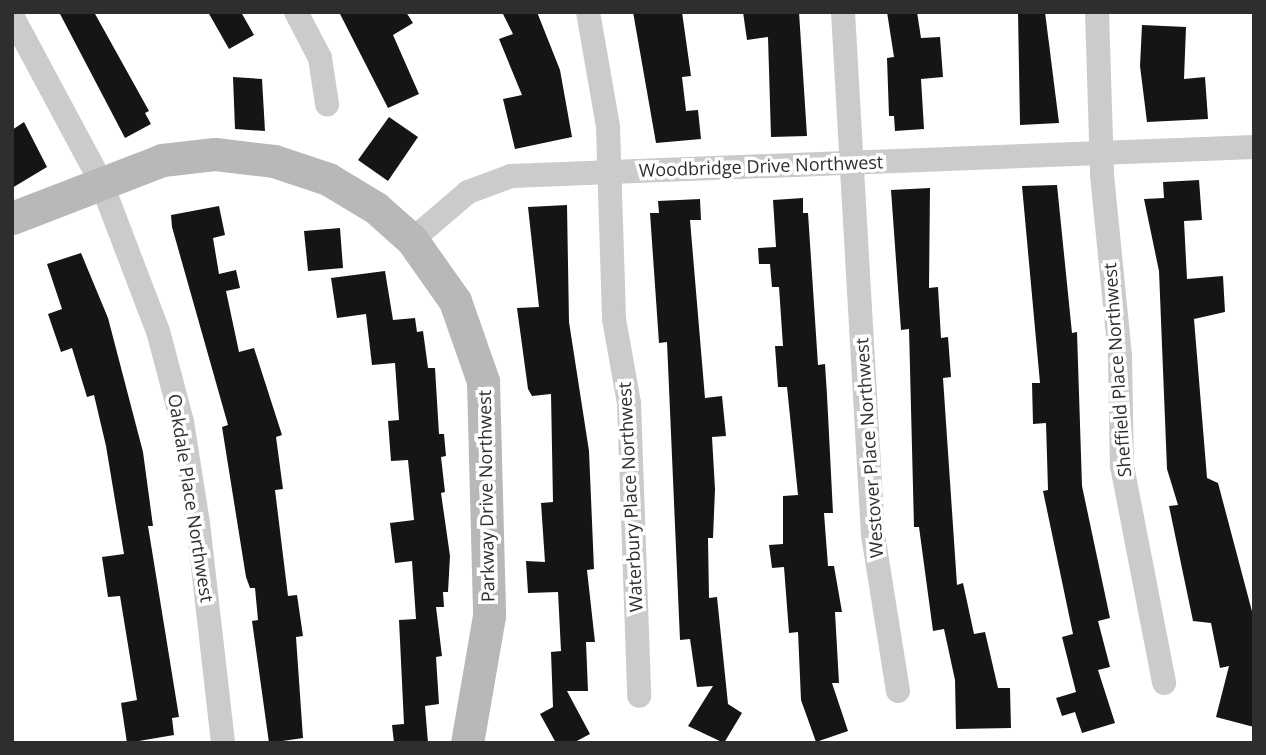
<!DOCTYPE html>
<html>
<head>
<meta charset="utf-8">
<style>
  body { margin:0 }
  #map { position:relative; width:1266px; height:755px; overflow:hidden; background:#fff; font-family:"Open Sans",sans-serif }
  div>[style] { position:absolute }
  .building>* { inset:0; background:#151515 }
  .street>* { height:24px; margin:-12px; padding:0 12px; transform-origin:12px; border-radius:12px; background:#cbcbcb }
  .secondary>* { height:33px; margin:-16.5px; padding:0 16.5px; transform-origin:16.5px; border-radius:16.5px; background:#b8b8b8 }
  span { translate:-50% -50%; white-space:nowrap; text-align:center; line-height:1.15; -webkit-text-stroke:7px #fff; paint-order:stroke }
  .street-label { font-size:18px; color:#2e2e2e }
  .frame { position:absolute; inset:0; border:14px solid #2e2e2e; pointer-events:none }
</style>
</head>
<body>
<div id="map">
  <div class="building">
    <i style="clip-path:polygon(59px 12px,94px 12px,149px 111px,145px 113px,151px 124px,125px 138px)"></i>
    <i style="clip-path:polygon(208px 12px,241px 12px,254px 35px,229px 49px)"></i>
    <i style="clip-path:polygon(339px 12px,406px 12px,413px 23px,393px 35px,419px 94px,388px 108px)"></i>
    <i style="clip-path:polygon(502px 12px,537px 12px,560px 70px,572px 137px,515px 149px,503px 99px,522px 95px,499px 39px,513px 34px)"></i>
    <i style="clip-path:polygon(633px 12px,682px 12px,691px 76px,682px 77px,686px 111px,698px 110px,701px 139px,656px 143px)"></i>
    <i style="clip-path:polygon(743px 12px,799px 12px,807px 136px,771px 137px,768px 37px,747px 40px)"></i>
    <i style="clip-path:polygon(887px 12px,917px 12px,921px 38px,940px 37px,943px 77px,921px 79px,924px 129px,895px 131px,894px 116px,889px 116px,887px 58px,894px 57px)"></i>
    <i style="clip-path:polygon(1018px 12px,1045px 12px,1059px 123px,1020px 125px)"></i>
    <i style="clip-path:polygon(1142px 25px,1186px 27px,1184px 79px,1205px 77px,1208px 119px,1147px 122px,1140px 66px)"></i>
    <i style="clip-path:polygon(233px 77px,262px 79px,265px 131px,235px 129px)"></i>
    <i style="clip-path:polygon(389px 117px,418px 137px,388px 181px,358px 160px)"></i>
    <i style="clip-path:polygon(24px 122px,47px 167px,12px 188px,12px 130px)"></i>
    <i style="clip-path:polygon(1199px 180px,1202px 220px,1184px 221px,1187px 279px,1223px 276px,1225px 312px,1194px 319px,1207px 478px,1218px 483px,1254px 619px,1254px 727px,1216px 717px,1229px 666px,1220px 668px,1211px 623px,1193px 621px,1169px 506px,1178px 505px,1167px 469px,1159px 271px,1144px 199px,1164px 198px,1163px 182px)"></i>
    <i style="clip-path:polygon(1057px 185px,1072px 333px,1077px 332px,1082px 486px,1110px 618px,1098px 621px,1110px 667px,1098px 670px,1115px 723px,1082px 733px,1075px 712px,1062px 716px,1056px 698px,1076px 692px,1062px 637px,1073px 634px,1043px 491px,1048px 490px,1046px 423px,1033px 424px,1032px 383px,1040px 383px,1022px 186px)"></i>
    <i style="clip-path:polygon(930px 188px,929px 288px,938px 287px,941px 338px,948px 337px,951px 377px,943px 378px,957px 585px,963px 583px,974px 634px,985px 632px,998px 688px,1010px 688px,1011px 728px,956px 729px,955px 680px,944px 629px,933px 631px,919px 527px,914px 527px,909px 329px,901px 330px,891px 190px)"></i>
    <i style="clip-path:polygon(803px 198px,803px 213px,808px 213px,818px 365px,825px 364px,827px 395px,833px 513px,824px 513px,828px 566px,834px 566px,842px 612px,835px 612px,839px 683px,832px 683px,848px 731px,816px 742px,801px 700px,798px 632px,789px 633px,784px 567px,772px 568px,769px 545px,783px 544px,783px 496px,798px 495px,787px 387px,778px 387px,775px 346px,783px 346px,779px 287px,772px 287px,770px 264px,759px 264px,758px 248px,776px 247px,773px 200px)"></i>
    <i style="clip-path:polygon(700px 199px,701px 220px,690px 220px,705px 398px,722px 396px,726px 436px,712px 437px,715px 489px,713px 538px,708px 538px,709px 598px,717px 597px,728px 704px,742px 713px,724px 743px,688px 726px,713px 686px,697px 687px,690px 639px,680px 640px,667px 342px,659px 343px,650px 213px,659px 213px,658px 201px)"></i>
    <i style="clip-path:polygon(567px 205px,569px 322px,589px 451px,594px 569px,587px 570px,595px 642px,586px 642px,588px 691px,567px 691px,590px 734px,573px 743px,556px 743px,540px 714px,553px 707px,551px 652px,561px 651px,558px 592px,528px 593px,526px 561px,545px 562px,541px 503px,553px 502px,551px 394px,532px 396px,528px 389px,517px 308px,539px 307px,528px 207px)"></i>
    <i style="clip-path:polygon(219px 206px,225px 235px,213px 238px,219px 274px,236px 270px,240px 288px,226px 291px,239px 352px,254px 348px,282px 435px,276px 437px,283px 489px,275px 490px,288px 596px,297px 595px,303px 636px,296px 637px,303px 738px,269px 743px,252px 621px,258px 620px,255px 588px,250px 588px,246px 577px,222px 427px,228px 425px,172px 227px,171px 215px)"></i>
    <i style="clip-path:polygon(340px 228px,343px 268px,308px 271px,304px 231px)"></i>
    <i style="clip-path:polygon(81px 253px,108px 318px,143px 452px,153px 526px,148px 526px,179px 717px,172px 718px,174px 735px,127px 743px,121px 703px,137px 700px,120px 596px,108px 597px,102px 557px,124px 554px,106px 446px,94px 395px,87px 397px,72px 348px,61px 352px,48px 314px,62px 309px,47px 264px)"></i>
    <i style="clip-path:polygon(385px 271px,393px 320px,415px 318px,417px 332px,423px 331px,428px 368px,435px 368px,439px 434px,444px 434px,446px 456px,441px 457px,445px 492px,441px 493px,450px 556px,448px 592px,443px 592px,444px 607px,436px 607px,442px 656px,436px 657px,439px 704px,425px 706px,428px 743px,394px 743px,392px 725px,404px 724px,399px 620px,416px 619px,412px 561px,395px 563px,390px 523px,414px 520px,408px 460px,391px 461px,388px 421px,399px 420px,395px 363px,372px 365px,366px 314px,337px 318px,331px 278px)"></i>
  </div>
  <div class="street">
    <i style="left:296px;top:12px;width:52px;rotate:62.4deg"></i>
    <i style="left:320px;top:58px;width:47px;rotate:81.3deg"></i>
    <i style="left:588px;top:12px;width:117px;rotate:80.1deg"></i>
    <i style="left:608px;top:127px;width:192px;rotate:88.2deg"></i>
    <i style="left:614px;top:319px;width:85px;rotate:79.9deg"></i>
    <i style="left:629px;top:403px;width:293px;rotate:88deg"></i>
    <i style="left:843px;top:12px;width:524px;rotate:86.72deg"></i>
    <i style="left:873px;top:535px;width:158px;rotate:80.9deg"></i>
    <i style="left:1097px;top:12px;width:163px;rotate:88.2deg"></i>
    <i style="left:1102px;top:175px;width:182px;rotate:84.3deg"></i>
    <i style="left:1120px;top:356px;width:110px;rotate:89deg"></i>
    <i style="left:1122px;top:466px;width:221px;rotate:79deg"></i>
    <i style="left:12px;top:16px;width:188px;rotate:61.8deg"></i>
    <i style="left:101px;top:182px;width:160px;rotate:69.1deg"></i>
    <i style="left:158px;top:331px;width:94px;rotate:75.2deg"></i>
    <i style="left:182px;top:422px;width:102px;rotate:81deg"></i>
    <i style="left:198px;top:523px;width:221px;rotate:83.5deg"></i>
    <i style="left:412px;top:240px;width:74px;rotate:-40.6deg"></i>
    <i style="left:468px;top:192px;width:46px;rotate:-20.4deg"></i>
    <i style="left:511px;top:176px;width:744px;rotate:-2.24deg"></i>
  </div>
  <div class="secondary">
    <i style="left:12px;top:218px;width:161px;rotate:-21.1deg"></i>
    <i style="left:162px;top:160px;width:53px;rotate:-6.5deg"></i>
    <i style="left:215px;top:154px;width:59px;rotate:6.8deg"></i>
    <i style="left:274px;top:161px;width:57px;rotate:18.4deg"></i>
    <i style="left:328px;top:179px;width:56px;rotate:31.1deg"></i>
    <i style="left:376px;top:208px;width:48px;rotate:41.6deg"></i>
    <i style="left:412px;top:240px;width:75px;rotate:54.8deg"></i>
    <i style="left:455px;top:301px;width:85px;rotate:70.7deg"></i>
    <i style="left:483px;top:381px;width:235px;rotate:88.5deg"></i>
    <i style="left:489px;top:616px;width:129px;rotate:99.8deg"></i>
  </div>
  <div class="street-label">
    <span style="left:761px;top:166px;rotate:-2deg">Woodbridge Drive Northwest</span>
    <span style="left:1117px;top:370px;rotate:-94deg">Sheffield Place Northwest</span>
    <span style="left:869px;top:448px;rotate:-94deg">Westover Place Northwest</span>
    <span style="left:486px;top:496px;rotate:-91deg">Parkway Drive Northwest</span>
    <span style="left:630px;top:497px;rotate:-93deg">Waterbury Place Northwest</span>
    <span style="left:191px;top:498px;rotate:81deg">Oakdale Place Northwest</span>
  </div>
  <div class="frame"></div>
</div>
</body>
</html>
